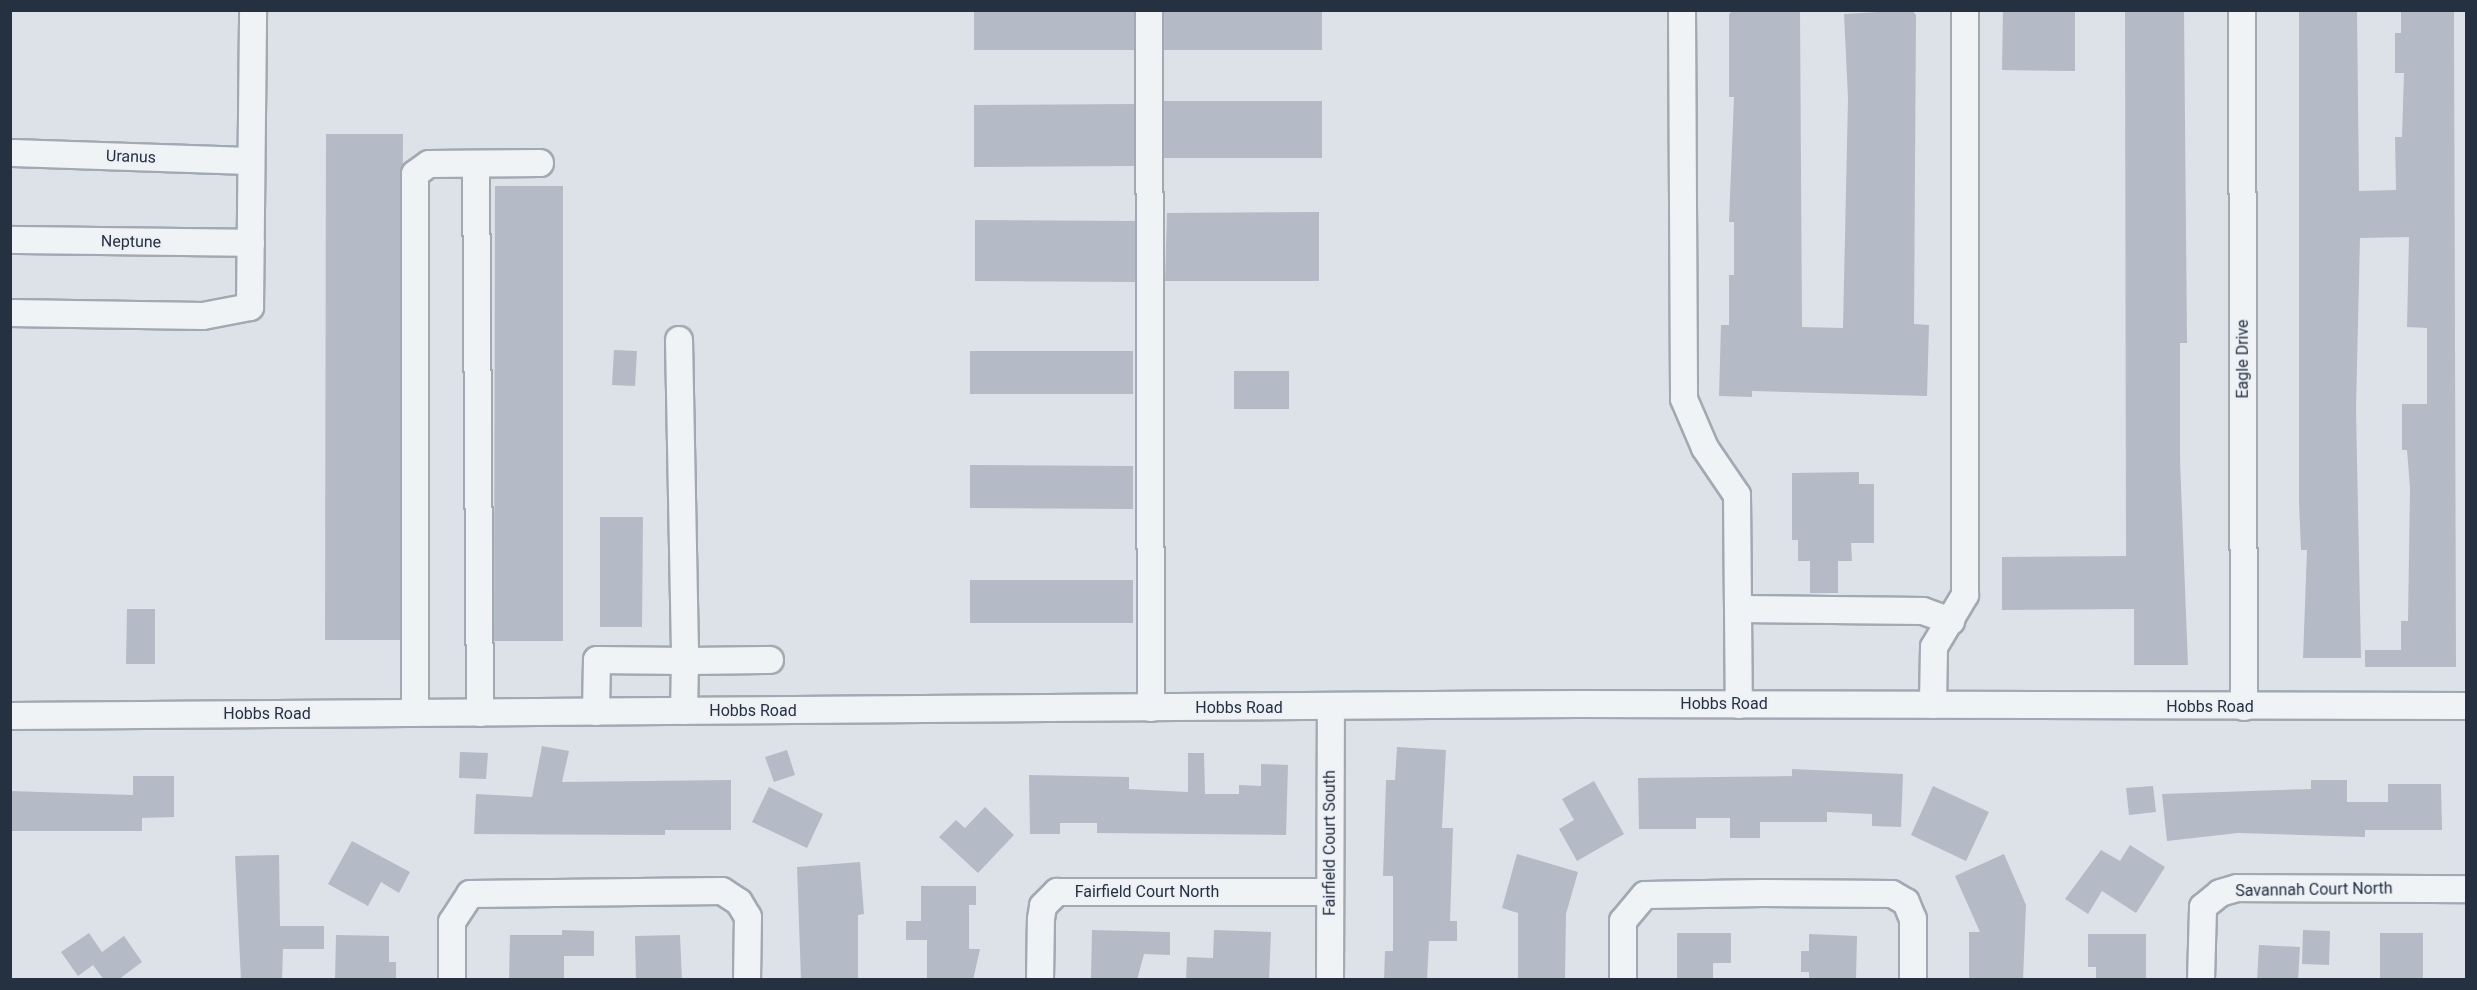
<!DOCTYPE html>
<html>
<head>
<meta charset="utf-8">
<style>
  body { margin:0 }
  #map { position:relative; width:2477px; height:990px; overflow:hidden; background:#dde2e8; font-family:Roboto,sans-serif }
  div>[style] { position:absolute }
  .building>* { inset:0; background:#b4bbc6 }
  .roads { filter:drop-shadow(2px 0 #a2a9b3) drop-shadow(-2px 0 #a2a9b3) drop-shadow(0 2px #a2a9b3) drop-shadow(0 -2px #a2a9b3) }
  .minor>* { height:26px; margin:-13px; padding:0 13px; transform-origin:13px; border-radius:13px; background:#f0f3f6 }
  span { translate:-50% -50%; white-space:nowrap; text-align:center; line-height:1.15; -webkit-text-stroke:4.5px #edf1f6; paint-order:stroke }
  .street-label { font-size:16px; color:#253041 }
  .frame { position:absolute; inset:0; border:12px solid #253041; pointer-events:none }
</style>
</head>
<body>
<div id="map">
  <div class="building">
    <i style="clip-path:polygon(974px 10px,1134px 10px,1134px 50px,974px 50px)"></i>
    <i style="clip-path:polygon(1164px 10px,1322px 10px,1322px 50px,1164px 50px)"></i>
    <i style="clip-path:polygon(1733px 10px,1800px 10px,1802px 327px,1843px 328px,1848px 98px,1844px 14px,1912px 10px,1916px 15px,1914px 324px,1929px 325px,1927px 396px,1752px 391px,1752px 397px,1719px 396px,1721px 325px,1729px 325px,1729px 275px,1734px 275px,1734px 222px,1729px 222px,1734px 97px,1729px 97px,1729px 14px)"></i>
    <i style="clip-path:polygon(2003px 10px,2075px 10px,2075px 71px,2002px 70px)"></i>
    <i style="clip-path:polygon(2125px 10px,2184px 10px,2187px 343px,2180px 343px,2180px 460px,2188px 665px,2134px 665px,2134px 609px,2002px 610px,2002px 557px,2126px 556px)"></i>
    <i style="clip-path:polygon(2299px 10px,2357px 10px,2359px 191px,2396px 190px,2395px 137px,2402px 137px,2404px 73px,2395px 73px,2395px 33px,2401px 33px,2401px 10px,2454px 10px,2456px 667px,2365px 667px,2365px 650px,2401px 650px,2401px 621px,2408px 621px,2410px 488px,2407px 450px,2402px 450px,2402px 404px,2427px 404px,2427px 328px,2407px 327px,2409px 237px,2360px 238px,2356px 409px,2361px 658px,2303px 658px,2307px 550px,2301px 550px,2299px 503px)"></i>
    <i style="clip-path:polygon(1164px 101px,1322px 101px,1322px 158px,1164px 158px)"></i>
    <i style="clip-path:polygon(1134px 104px,1134px 166px,974px 167px,974px 105px)"></i>
    <i style="clip-path:polygon(326px 134px,403px 134px,400px 640px,325px 640px)"></i>
    <i style="clip-path:polygon(495px 186px,563px 186px,563px 641px,494px 641px)"></i>
    <i style="clip-path:polygon(1319px 212px,1319px 281px,1165px 281px,1167px 213px)"></i>
    <i style="clip-path:polygon(975px 220px,1135px 221px,1135px 282px,975px 281px)"></i>
    <i style="clip-path:polygon(614px 350px,637px 351px,635px 386px,612px 385px)"></i>
    <i style="clip-path:polygon(970px 351px,1133px 351px,1133px 394px,970px 394px)"></i>
    <i style="clip-path:polygon(1234px 371px,1289px 371px,1289px 409px,1234px 409px)"></i>
    <i style="clip-path:polygon(970px 465px,1133px 466px,1133px 509px,970px 508px)"></i>
    <i style="clip-path:polygon(1859px 472px,1859px 484px,1874px 484px,1874px 543px,1851px 543px,1852px 561px,1838px 561px,1838px 593px,1810px 593px,1810px 561px,1798px 561px,1798px 540px,1792px 540px,1792px 473px)"></i>
    <i style="clip-path:polygon(600px 517px,643px 517px,642px 627px,600px 627px)"></i>
    <i style="clip-path:polygon(970px 580px,1133px 580px,1133px 623px,970px 623px)"></i>
    <i style="clip-path:polygon(127px 609px,155px 609px,155px 664px,126px 664px)"></i>
    <i style="clip-path:polygon(542px 746px,569px 751px,562px 782px,731px 780px,731px 830px,665px 830px,665px 835px,474px 834px,476px 794px,532px 797px)"></i>
    <i style="clip-path:polygon(1397px 747px,1446px 750px,1442px 828px,1453px 828px,1450px 921px,1457px 921px,1457px 941px,1429px 941px,1427px 980px,1384px 980px,1385px 951px,1393px 951px,1393px 876px,1383px 876px,1386px 780px,1395px 780px)"></i>
    <i style="clip-path:polygon(787px 750px,795px 775px,774px 782px,765px 757px)"></i>
    <i style="clip-path:polygon(460px 752px,488px 753px,486px 779px,459px 778px)"></i>
    <i style="clip-path:polygon(1188px 753px,1204px 753px,1205px 794px,1239px 794px,1239px 785px,1261px 786px,1261px 764px,1288px 765px,1286px 835px,1097px 833px,1097px 823px,1060px 823px,1060px 834px,1030px 834px,1029px 775px,1129px 777px,1129px 789px,1188px 792px)"></i>
    <i style="clip-path:polygon(1792px 769px,1903px 774px,1901px 827px,1872px 826px,1872px 814px,1827px 812px,1827px 822px,1760px 822px,1760px 838px,1730px 838px,1730px 818px,1696px 818px,1696px 829px,1639px 829px,1638px 778px,1792px 776px)"></i>
    <i style="clip-path:polygon(133px 776px,174px 776px,174px 817px,142px 818px,142px 831px,10px 831px,10px 791px,133px 795px)"></i>
    <i style="clip-path:polygon(2311px 780px,2347px 780px,2347px 802px,2388px 802px,2388px 784px,2441px 784px,2442px 830px,2365px 830px,2365px 837px,2238px 833px,2167px 841px,2162px 794px,2311px 789px)"></i>
    <i style="clip-path:polygon(1594px 781px,1624px 834px,1577px 861px,1559px 829px,1574px 820px,1562px 799px)"></i>
    <i style="clip-path:polygon(1933px 786px,1989px 812px,1966px 861px,1911px 835px)"></i>
    <i style="clip-path:polygon(2153px 786px,2156px 812px,2129px 815px,2126px 788px)"></i>
    <i style="clip-path:polygon(769px 787px,823px 814px,807px 848px,752px 822px)"></i>
    <i style="clip-path:polygon(985px 807px,1014px 835px,978px 873px,939px 837px,956px 820px,965px 828px)"></i>
    <i style="clip-path:polygon(352px 841px,410px 872px,399px 893px,381px 882px,368px 906px,328px 884px)"></i>
    <i style="clip-path:polygon(2130px 845px,2165px 867px,2136px 913px,2102px 891px,2088px 914px,2065px 899px,2101px 850px,2120px 861px)"></i>
    <i style="clip-path:polygon(1517px 854px,1578px 872px,1566px 914px,1565px 980px,1518px 980px,1518px 913px,1502px 908px)"></i>
    <i style="clip-path:polygon(2004px 854px,2026px 905px,2023px 980px,1969px 980px,1969px 932px,1980px 932px,1955px 876px)"></i>
    <i style="clip-path:polygon(279px 855px,280px 926px,324px 926px,324px 949px,283px 949px,282px 980px,241px 980px,235px 856px)"></i>
    <i style="clip-path:polygon(860px 862px,864px 914px,858px 915px,858px 980px,801px 980px,797px 867px)"></i>
    <i style="clip-path:polygon(921px 886px,976px 886px,976px 905px,969px 905px,969px 949px,980px 949px,973px 980px,927px 980px,927px 940px,906px 940px,906px 921px,921px 921px)"></i>
    <i style="clip-path:polygon(562px 930px,594px 931px,594px 956px,564px 956px,564px 980px,509px 980px,510px 935px,562px 935px)"></i>
    <i style="clip-path:polygon(1092px 930px,1170px 932px,1170px 955px,1144px 954px,1137px 980px,1091px 980px)"></i>
    <i style="clip-path:polygon(1214px 930px,1271px 932px,1269px 980px,1186px 980px,1187px 957px,1213px 958px)"></i>
    <i style="clip-path:polygon(2303px 930px,2330px 931px,2329px 965px,2302px 964px)"></i>
    <i style="clip-path:polygon(89px 933px,102px 952px,124px 936px,142px 962px,118px 980px,104px 980px,93px 965px,78px 976px,61px 952px)"></i>
    <i style="clip-path:polygon(1677px 933px,1731px 933px,1731px 963px,1713px 963px,1713px 980px,1677px 980px)"></i>
    <i style="clip-path:polygon(2380px 933px,2423px 933px,2423px 980px,2380px 980px)"></i>
    <i style="clip-path:polygon(1809px 934px,1857px 936px,1856px 980px,1809px 980px,1809px 972px,1801px 972px,1801px 951px,1809px 951px)"></i>
    <i style="clip-path:polygon(2088px 934px,2146px 934px,2146px 980px,2096px 980px,2096px 967px,2088px 967px)"></i>
    <i style="clip-path:polygon(336px 935px,389px 936px,389px 962px,396px 962px,396px 980px,335px 980px)"></i>
    <i style="clip-path:polygon(680px 935px,682px 980px,636px 980px,635px 936px)"></i>
    <i style="clip-path:polygon(2259px 945px,2300px 947px,2298px 980px,2257px 980px)"></i>
  </div>
  <div class="roads">
    <div class="minor">
      <i style="left:1149px;top:10px;width:698px;rotate:89.84deg"></i>
      <i style="left:1682px;top:10px;width:389px;rotate:89.7deg"></i>
      <i style="left:1684px;top:399px;width:53px;rotate:66.8deg"></i>
      <i style="left:1705px;top:448px;width:57px;rotate:55.8deg"></i>
      <i style="left:1737px;top:495px;width:210px;rotate:89.5deg"></i>
      <i style="left:2242px;top:10px;width:697px;rotate:89.84deg"></i>
      <i style="left:10px;top:153px;width:241px;rotate:1.9deg"></i>
      <i style="left:476px;top:164px;width:549px;rotate:89.58deg"></i>
      <i style="left:10px;top:240px;width:241px;rotate:0.7deg"></i>
      <i style="left:10px;top:313px;width:193px;rotate:0.9deg"></i>
      <i style="left:203px;top:316px;width:48px;rotate:-10.8deg"></i>
      <i style="left:250px;top:307px;width:297px;rotate:-89.4deg"></i>
      <i style="left:679px;top:340px;width:321px;rotate:88.9deg"></i>
      <i style="left:685px;top:661px;width:85px;rotate:-0.7deg"></i>
      <i style="left:1740px;top:609px;width:183px;rotate:0.6deg"></i>
      <i style="left:1923px;top:611px;width:30px;rotate:20deg"></i>
      <i style="left:1933px;top:705px;width:58px;rotate:-89deg"></i>
      <i style="left:1934px;top:647px;width:61px;rotate:-59.2deg"></i>
      <i style="left:1965px;top:595px;width:585px;rotate:-90deg"></i>
      <i style="left:596px;top:712px;width:52px;rotate:-88.9deg"></i>
      <i style="left:597px;top:660px;width:88px;rotate:0.7deg"></i>
      <i style="left:685px;top:661px;width:50px;rotate:91.1deg"></i>
      <i style="left:415px;top:713px;width:539px;rotate:-90deg"></i>
      <i style="left:415px;top:174px;width:17px;rotate:-36deg"></i>
      <i style="left:429px;top:164px;width:111px;rotate:-0.5deg"></i>
      <i style="left:10px;top:716px;width:1570px;rotate:-0.44deg"></i>
      <i style="left:1580px;top:704px;width:886px;rotate:0.13deg"></i>
      <i style="left:452px;top:980px;width:58px;rotate:-90deg"></i>
      <i style="left:452px;top:922px;width:33px;rotate:-57deg"></i>
      <i style="left:470px;top:894px;width:252px;rotate:-0.7deg"></i>
      <i style="left:722px;top:891px;width:20px;rotate:33deg"></i>
      <i style="left:739px;top:902px;width:17px;rotate:59deg"></i>
      <i style="left:748px;top:917px;width:63px;rotate:90.9deg"></i>
      <i style="left:1040px;top:980px;width:61px;rotate:-89.1deg"></i>
      <i style="left:1041px;top:919px;width:13px;rotate:-81deg"></i>
      <i style="left:1043px;top:906px;width:20px;rotate:-45deg"></i>
      <i style="left:1057px;top:892px;width:272px"></i>
      <i style="left:1330px;top:980px;width:273px;rotate:-89.8deg"></i>
      <i style="left:1623px;top:980px;width:59px;rotate:-90deg"></i>
      <i style="left:1623px;top:921px;width:34px;rotate:-50deg"></i>
      <i style="left:1645px;top:895px;width:118px;rotate:-1deg"></i>
      <i style="left:1763px;top:893px;width:129px;rotate:0.4deg"></i>
      <i style="left:1892px;top:894px;width:16px;rotate:30deg"></i>
      <i style="left:1906px;top:902px;width:18px;rotate:68deg"></i>
      <i style="left:1913px;top:919px;width:61px;rotate:90deg"></i>
      <i style="left:2201px;top:980px;width:73px;rotate:-88.4deg"></i>
      <i style="left:2203px;top:907px;width:22px;rotate:-39deg"></i>
      <i style="left:2220px;top:893px;width:18px;rotate:-16deg"></i>
      <i style="left:2237px;top:888px;width:229px;rotate:0.3deg"></i>
    </div>
  </div>
  <div class="street-label">
    <span style="left:131px;top:157px;rotate:2deg">Uranus</span>
    <span style="left:131px;top:242px;rotate:1deg">Neptune</span>
    <span style="left:2243px;top:359px;rotate:-90deg">Eagle Drive</span>
    <span style="left:1724px;top:704px">Hobbs Road</span>
    <span style="left:2210px;top:707px">Hobbs Road</span>
    <span style="left:1239px;top:708px">Hobbs Road</span>
    <span style="left:753px;top:711px">Hobbs Road</span>
    <span style="left:267px;top:714px">Hobbs Road</span>
    <span style="left:1330px;top:843px;rotate:-90deg">Fairfield Court South</span>
    <span style="left:2314px;top:890px;rotate:-1deg">Savannah Court North</span>
    <span style="left:1147px;top:892px">Fairfield Court North</span>
  </div>
  <div class="frame"></div>
</div>
</body>
</html>
